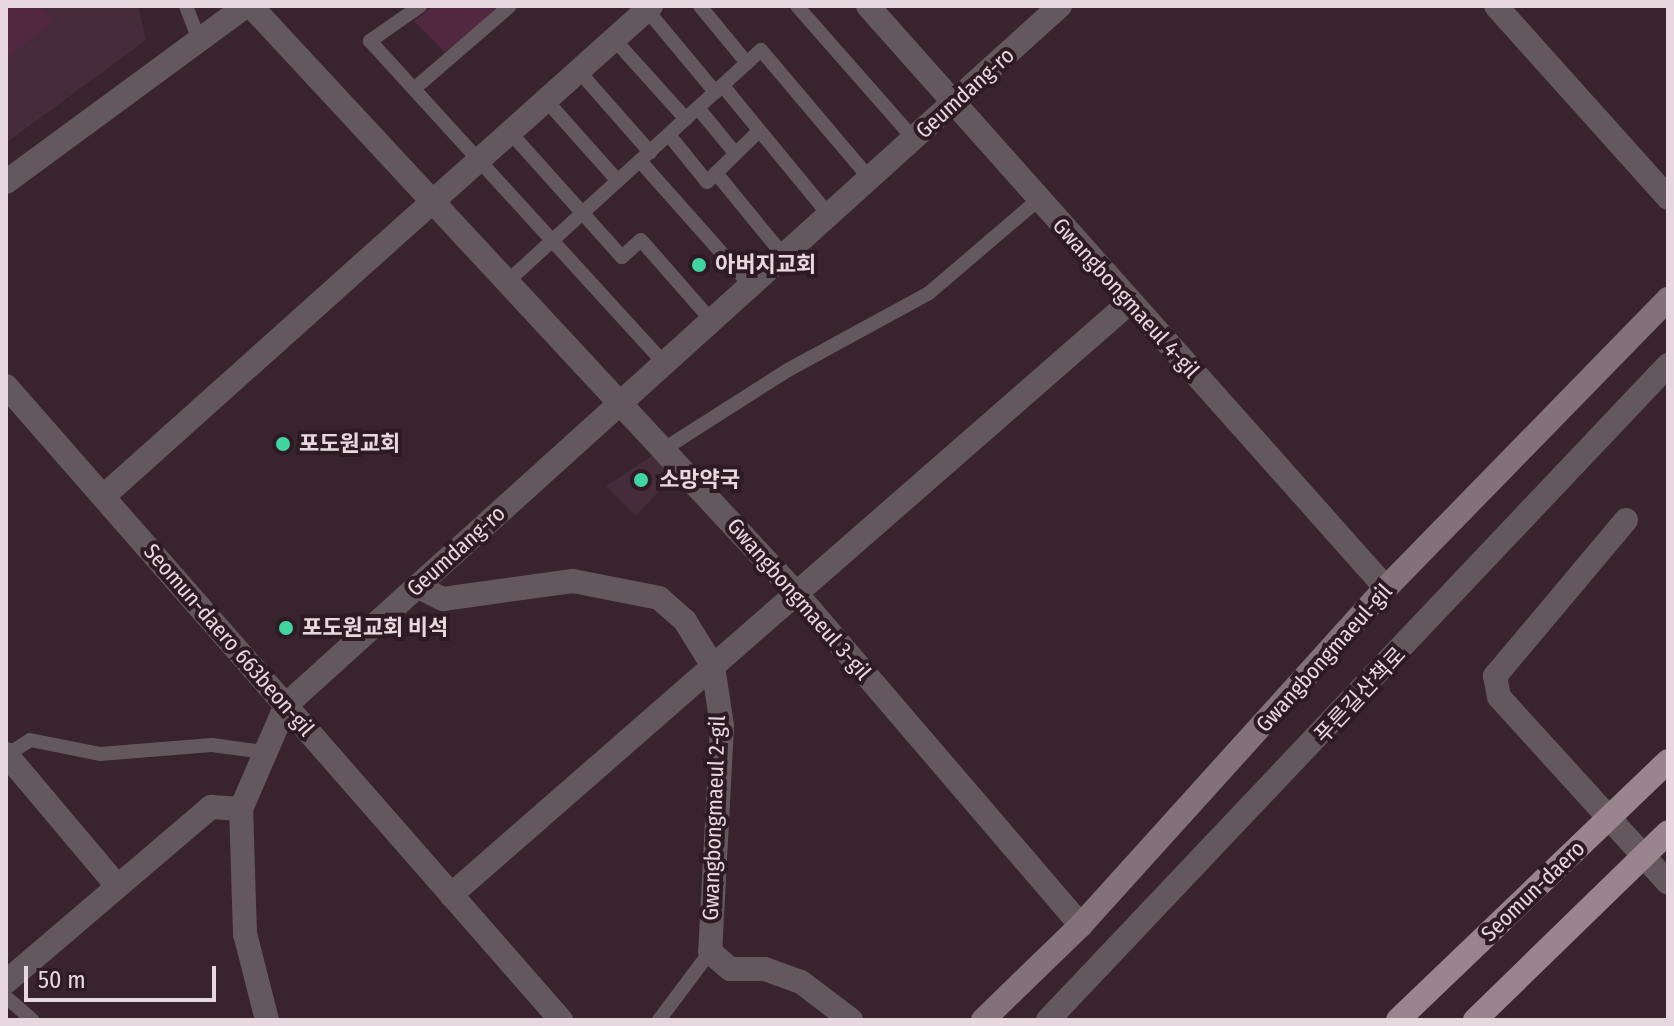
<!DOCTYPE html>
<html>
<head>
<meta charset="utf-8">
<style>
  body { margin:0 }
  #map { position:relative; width:1674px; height:1026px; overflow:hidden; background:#38232e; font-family:"Fira Sans Condensed","Noto Sans KR",sans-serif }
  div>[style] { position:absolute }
  .built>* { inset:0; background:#462c3a }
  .green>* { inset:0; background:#522840 }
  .lane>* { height:14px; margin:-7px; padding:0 7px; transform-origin:7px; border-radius:7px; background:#63585d }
  .street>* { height:24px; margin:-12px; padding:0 12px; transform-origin:12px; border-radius:12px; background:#63585d }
  .secondary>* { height:24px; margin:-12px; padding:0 12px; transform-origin:12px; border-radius:12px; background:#82717a }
  .primary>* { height:24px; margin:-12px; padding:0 12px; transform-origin:12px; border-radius:12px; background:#9a848f }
  .dots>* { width:22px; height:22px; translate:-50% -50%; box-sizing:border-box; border:4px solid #2d1a25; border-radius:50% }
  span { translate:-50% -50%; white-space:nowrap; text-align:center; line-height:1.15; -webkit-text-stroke:8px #2d1a25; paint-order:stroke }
  .street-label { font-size:22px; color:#e7d8e0 }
  .poi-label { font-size:22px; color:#e7d8e0; font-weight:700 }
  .left { translate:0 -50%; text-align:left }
  .frame { position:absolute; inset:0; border:8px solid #e7d8e0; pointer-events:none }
  .scale { position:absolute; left:24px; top:966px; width:192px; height:36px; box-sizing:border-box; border:4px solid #e7d8e0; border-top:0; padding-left:10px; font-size:24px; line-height:28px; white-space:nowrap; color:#e7d8e0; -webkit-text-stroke:6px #2d1a25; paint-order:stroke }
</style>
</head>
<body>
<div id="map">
  <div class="built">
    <i style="clip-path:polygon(6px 6px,138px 6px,146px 40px,6px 143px)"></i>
    <i style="clip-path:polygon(658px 452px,675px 473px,636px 516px,606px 486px)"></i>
  </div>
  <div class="green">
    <i style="clip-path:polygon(6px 6px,40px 6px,53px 22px,6px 59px)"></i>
    <i style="clip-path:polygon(433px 6px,504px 6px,445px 52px,414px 21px)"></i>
  </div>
  <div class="lane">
    <i style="left:186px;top:6px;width:34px;rotate:69deg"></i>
    <i style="left:420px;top:6px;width:61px;rotate:145deg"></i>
    <i style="left:370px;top:41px;width:437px;rotate:47.6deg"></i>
    <i style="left:700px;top:6px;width:74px;rotate:50.5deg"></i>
    <i style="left:797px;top:6px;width:177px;rotate:48.7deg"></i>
    <i style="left:647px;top:10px;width:107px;rotate:50.3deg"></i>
    <i style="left:613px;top:38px;width:109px;rotate:48deg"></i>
    <i style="left:577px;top:69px;width:111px;rotate:48.7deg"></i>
    <i style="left:723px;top:86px;width:167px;rotate:50.6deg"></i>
    <i style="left:415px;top:88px;width:125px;rotate:-40.8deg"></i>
    <i style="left:544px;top:98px;width:111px;rotate:48.3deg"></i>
    <i style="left:698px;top:108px;width:58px;rotate:50.6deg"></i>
    <i style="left:507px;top:129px;width:172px;rotate:48.1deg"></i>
    <i style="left:622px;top:257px;width:25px;rotate:-42deg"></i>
    <i style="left:641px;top:240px;width:108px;rotate:48.8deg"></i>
    <i style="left:669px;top:135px;width:60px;rotate:51deg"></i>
    <i style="left:707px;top:182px;width:13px;rotate:-45deg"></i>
    <i style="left:716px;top:173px;width:107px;rotate:50.7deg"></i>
    <i style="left:640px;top:161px;width:167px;rotate:48.4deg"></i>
    <i style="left:716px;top:173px;width:60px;rotate:-44.3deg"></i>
    <i style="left:509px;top:280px;width:341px;rotate:-42.4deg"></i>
    <i style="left:761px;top:50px;width:169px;rotate:49.8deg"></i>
    <i style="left:664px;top:449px;width:147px;rotate:-32.5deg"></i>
    <i style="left:788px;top:370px;width:161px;rotate:-28.6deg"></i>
    <i style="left:929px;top:293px;width:143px;rotate:-40.5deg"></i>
    <i style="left:7px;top:755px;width:27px;rotate:-33deg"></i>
    <i style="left:30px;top:740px;width:71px;rotate:11.3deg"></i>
    <i style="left:100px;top:754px;width:112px;rotate:-4.6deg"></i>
    <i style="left:212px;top:745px;width:52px;rotate:7.7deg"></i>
    <i style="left:6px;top:997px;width:35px;rotate:41deg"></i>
    <i style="left:659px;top:1020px;width:85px;rotate:-53.1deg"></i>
  </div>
  <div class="street">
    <i style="left:251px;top:6px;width:801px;rotate:47.12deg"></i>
    <i style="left:796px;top:593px;width:438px;rotate:49.4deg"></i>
    <i style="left:868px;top:6px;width:779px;rotate:48.33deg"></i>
    <i style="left:1496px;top:6px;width:258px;rotate:48.1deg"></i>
    <i style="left:6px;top:182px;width:298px;rotate:-36.3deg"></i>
    <i style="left:6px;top:386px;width:843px;rotate:48.8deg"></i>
    <i style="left:105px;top:495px;width:733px;rotate:-41.85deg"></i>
    <i style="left:1626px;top:520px;width:204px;rotate:130deg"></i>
    <i style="left:1495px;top:676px;width:21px;rotate:79deg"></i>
    <i style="left:1499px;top:697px;width:251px;rotate:47.7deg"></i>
    <i style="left:417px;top:586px;width:29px;rotate:27deg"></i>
    <i style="left:443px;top:599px;width:131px;rotate:-7.9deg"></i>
    <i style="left:573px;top:581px;width:88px;rotate:11.2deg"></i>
    <i style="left:659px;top:598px;width:35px;rotate:41deg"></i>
    <i style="left:685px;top:621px;width:53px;rotate:58.1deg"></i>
    <i style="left:713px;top:666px;width:61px;rotate:81.5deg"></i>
    <i style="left:722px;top:726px;width:226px;rotate:93deg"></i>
    <i style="left:710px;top:952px;width:26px;rotate:40deg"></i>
    <i style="left:730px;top:969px;width:35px"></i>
    <i style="left:765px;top:969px;width:38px;rotate:20deg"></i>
    <i style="left:801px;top:982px;width:63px;rotate:37.2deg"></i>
    <i style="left:6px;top:754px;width:172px;rotate:49.9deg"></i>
    <i style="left:451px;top:895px;width:901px;rotate:-41.13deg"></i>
    <i style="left:6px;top:982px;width:270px;rotate:-40.5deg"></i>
    <i style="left:211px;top:807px;width:30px;rotate:4deg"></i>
    <i style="left:267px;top:1020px;width:89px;rotate:-104.3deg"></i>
    <i style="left:245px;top:934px;width:125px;rotate:-91.8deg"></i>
    <i style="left:241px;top:809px;width:113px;rotate:-66.6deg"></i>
    <i style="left:286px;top:705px;width:1043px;rotate:-42.09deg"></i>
    <i style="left:1048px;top:1020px;width:902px;rotate:-46.57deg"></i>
  </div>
  <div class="secondary">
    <i style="left:983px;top:1020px;width:136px;rotate:-44.1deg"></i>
    <i style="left:1081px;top:925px;width:455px;rotate:-47.9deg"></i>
    <i style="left:1386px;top:588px;width:404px;rotate:-45.7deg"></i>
  </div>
  <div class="primary">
    <i style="left:1398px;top:1020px;width:374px;rotate:-43.8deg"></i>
    <i style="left:1475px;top:1020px;width:269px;rotate:-44.2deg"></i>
  </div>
  <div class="dots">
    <i style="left:699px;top:265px;background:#40d4a1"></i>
    <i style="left:283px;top:444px;background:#40d4a1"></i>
    <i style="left:641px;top:480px;background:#40d4a1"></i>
    <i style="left:286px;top:628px;background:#40d4a1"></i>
  </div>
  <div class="street-label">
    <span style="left:965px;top:93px;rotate:-42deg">Geumdang-ro</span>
    <span style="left:1126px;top:298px;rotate:48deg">Gwangbongmaeul 4-gil</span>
    <span style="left:456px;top:551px;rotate:-42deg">Geumdang-ro</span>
    <span style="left:799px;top:599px;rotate:49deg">Gwangbongmaeul 3-gil</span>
    <span style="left:229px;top:640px;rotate:49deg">Seomun-daero 663beon-gil</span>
    <span style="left:1324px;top:658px;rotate:-48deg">Gwangbongmaeul-gil</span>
    <span style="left:1360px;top:695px;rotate:-47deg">푸른길산책로</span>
    <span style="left:714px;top:818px;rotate:-88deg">Gwangbongmaeul 2-gil</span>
    <span style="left:1533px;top:891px;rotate:-44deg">Seomun-daero</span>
  </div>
  <div class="poi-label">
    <span class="left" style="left:715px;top:265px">아버지교회</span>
    <span class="left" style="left:299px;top:444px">포도원교회</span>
    <span class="left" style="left:659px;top:480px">소망약국</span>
    <span class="left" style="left:302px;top:628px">포도원교회 비석</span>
  </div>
  <div class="frame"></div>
  <div class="scale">50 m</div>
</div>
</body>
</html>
